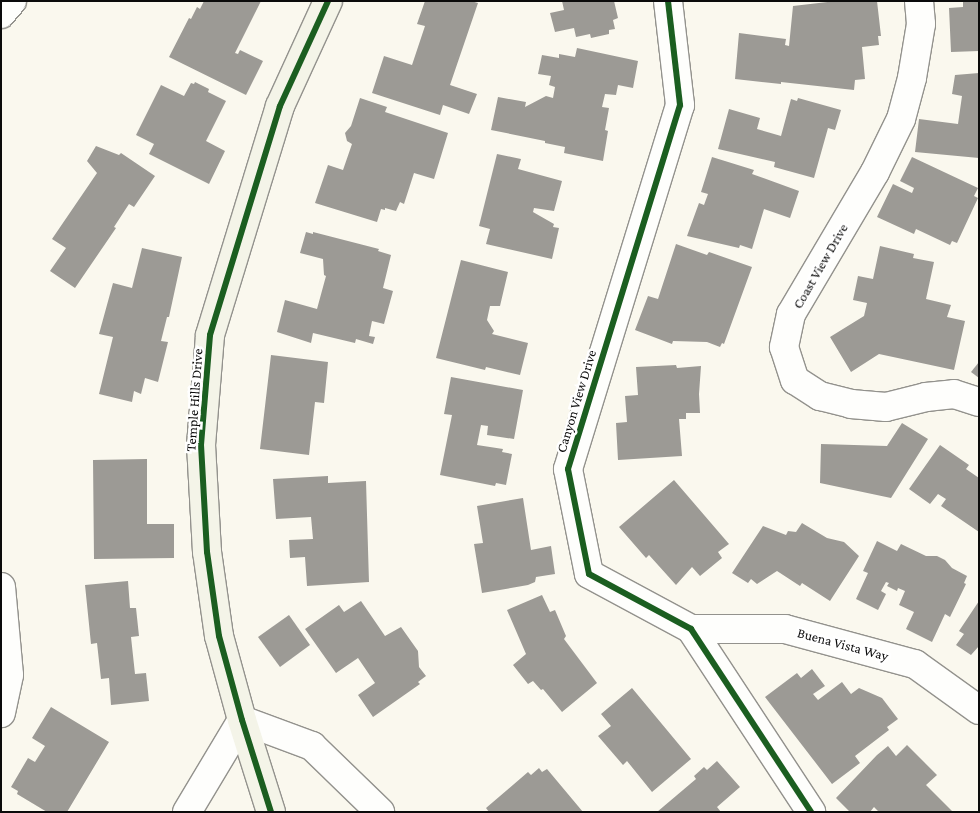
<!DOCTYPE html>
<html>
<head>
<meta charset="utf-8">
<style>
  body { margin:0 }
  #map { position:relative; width:980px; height:813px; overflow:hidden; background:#faf8ee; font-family:"Crimson Pro",serif }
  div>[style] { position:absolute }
  .building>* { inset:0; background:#9c9a95 }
  .roads { filter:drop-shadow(1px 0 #93928d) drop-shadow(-1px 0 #93928d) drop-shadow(0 1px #93928d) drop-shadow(0 -1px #93928d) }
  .street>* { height:28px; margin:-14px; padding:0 14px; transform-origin:14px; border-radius:14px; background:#fefefc }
  .secondary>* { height:28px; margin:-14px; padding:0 14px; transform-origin:14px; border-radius:14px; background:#f4f4e8 }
  .cycleway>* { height:6px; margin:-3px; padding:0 3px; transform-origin:3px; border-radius:3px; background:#1b5e20 }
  span { translate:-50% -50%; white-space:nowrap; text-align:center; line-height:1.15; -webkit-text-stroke:5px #fff; paint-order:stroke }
  .street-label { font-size:14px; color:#0b0b0b }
  .frame { position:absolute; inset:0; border:2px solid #0b0b0b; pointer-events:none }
</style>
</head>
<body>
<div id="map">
  <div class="building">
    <i style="clip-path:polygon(204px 1px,261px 1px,235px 53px,238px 54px,240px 50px,263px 61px,246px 95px,169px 57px,189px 18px,191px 19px,197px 7px,200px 9px)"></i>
    <i style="clip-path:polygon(425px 1px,471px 1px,478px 3px,450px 85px,477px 94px,469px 114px,443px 105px,440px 115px,372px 93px,384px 56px,412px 65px,425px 26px,417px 24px)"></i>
    <i style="clip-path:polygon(562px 1px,614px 1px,618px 18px,613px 20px,615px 29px,609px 30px,609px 34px,591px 38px,590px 34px,576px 37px,574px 28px,555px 32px,550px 13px,564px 10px)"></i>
    <i style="clip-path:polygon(836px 1px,877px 1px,881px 36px,878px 36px,879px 45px,862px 47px,865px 79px,855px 80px,854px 90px,781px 82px,781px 84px,735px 79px,739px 33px,786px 39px,785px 45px,789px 46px,793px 6px)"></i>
    <i style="clip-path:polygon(963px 1px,979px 1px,979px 51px,951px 52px,949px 8px,963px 7px)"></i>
    <i style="clip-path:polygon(577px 48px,638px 61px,633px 88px,618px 85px,616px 95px,605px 94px,602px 107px,609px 108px,605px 130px,608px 131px,603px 161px,564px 153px,565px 147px,545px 143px,545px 141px,491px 130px,498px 97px,526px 102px,525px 107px,546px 96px,553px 98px,555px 87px,549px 85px,551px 76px,538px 74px,542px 55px,559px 58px,559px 54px,575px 57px)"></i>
    <i style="clip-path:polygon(979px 73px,979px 158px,915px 152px,919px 119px,958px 124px,962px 96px,952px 94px,955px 75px)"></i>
    <i style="clip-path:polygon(195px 82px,209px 89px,208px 92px,226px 101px,206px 141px,225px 151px,209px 184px,149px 154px,154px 144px,136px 135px,161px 85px,184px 96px,191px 83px,194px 84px)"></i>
    <i style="clip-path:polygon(360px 98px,387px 107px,385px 112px,448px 133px,434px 179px,414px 173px,404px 204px,400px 202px,396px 211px,385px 208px,385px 210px,381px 209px,377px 222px,315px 203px,328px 165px,343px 170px,352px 144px,347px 141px,345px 133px,351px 126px)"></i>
    <i style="clip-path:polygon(798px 98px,841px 110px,835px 130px,828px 128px,814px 178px,774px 167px,775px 162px,718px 149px,729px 109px,760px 118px,757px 129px,781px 136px,791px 99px,797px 101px)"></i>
    <i style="clip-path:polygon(96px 146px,119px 155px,121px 153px,155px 176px,134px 207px,129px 204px,114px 227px,116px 228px,75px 288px,50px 271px,66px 248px,52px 239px,97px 173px,87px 161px)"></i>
    <i style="clip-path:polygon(497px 154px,521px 159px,518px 169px,562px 181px,554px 211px,534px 208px,533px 212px,554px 224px,553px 227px,559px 228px,552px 259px,486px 244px,490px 229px,479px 226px)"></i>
    <i style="clip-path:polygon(712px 157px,754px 170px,752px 174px,799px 191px,790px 218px,764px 209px,752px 249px,740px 245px,739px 248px,687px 236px,699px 203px,704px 205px,708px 194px,701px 192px)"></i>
    <i style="clip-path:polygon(912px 157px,978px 188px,974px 196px,978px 198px,957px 243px,952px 241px,950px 245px,916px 229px,914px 234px,877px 217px,893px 184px,912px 193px,914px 188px,900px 181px)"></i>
    <i style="clip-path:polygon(306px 232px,313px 234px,313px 232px,379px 249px,378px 251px,391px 255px,383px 288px,393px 291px,384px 324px,372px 321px,369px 336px,375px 337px,373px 344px,356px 339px,355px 343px,313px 333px,311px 343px,277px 332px,285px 300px,317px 309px,326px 276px,324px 275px,323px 259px,300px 253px)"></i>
    <i style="clip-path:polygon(676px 244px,707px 255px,709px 252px,752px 267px,724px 344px,722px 343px,720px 347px,707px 342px,673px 341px,672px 344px,635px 330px,648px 296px,658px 299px)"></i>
    <i style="clip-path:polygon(880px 246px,914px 254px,913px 258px,934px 262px,926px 299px,951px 305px,947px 317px,965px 321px,954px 370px,879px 354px,851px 372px,830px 337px,864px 316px,867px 303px,853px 300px,858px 276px,873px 279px)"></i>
    <i style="clip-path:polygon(142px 248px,182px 257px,169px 317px,167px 317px,161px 341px,168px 342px,158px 382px,145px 378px,141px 394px,134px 391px,132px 402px,99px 394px,113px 337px,99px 334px,113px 283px,132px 288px)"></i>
    <i style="clip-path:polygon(461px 260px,508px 272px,500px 306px,490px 306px,487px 320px,494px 331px,492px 334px,528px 343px,520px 375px,486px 367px,485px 370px,436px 358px)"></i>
    <i style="clip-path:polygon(271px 355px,328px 362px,324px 403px,315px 402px,309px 455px,260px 449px)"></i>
    <i style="clip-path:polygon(979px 362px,979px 378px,971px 372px)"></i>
    <i style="clip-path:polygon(676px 365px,677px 368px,701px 366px,699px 394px,700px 413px,686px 413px,686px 419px,679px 419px,682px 456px,618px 460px,616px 423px,627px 422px,625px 396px,638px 395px,636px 367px)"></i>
    <i style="clip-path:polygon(451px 377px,523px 390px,514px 439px,487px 435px,488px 426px,481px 425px,477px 445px,503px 449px,502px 452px,512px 454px,506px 485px,496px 483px,495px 486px,440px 475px,452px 415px,444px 414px)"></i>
    <i style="clip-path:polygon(902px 423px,928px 439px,891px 498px,820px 483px,821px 444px,887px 446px)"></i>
    <i style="clip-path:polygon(940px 445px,969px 465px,966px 469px,979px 478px,979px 532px,941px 506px,946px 499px,938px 494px,930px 504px,909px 489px)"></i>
    <i style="clip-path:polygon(147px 459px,147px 524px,174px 524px,174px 558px,94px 559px,93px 460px)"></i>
    <i style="clip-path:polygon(328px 476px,328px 483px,366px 481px,369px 582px,307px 586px,305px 557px,290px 558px,289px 540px,313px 539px,311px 517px,276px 519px,273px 479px)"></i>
    <i style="clip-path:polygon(674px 480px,729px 544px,718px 552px,722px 558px,700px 576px,692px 567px,676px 585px,649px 555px,646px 558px,619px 527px)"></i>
    <i style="clip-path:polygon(523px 498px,531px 550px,551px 546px,555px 574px,536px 577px,535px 582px,528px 585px,482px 593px,474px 544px,483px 543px,477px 506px)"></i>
    <i style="clip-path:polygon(802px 523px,827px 538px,844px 542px,859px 556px,830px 601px,802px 583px,800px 586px,777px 571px,757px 584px,751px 579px,748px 583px,732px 573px,763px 526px,786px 535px,788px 531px,796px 532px)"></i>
    <i style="clip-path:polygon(877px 541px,897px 551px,901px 544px,926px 556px,937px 556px,945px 560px,952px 568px,967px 576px,964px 583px,966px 584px,950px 617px,945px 614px,932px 642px,906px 629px,914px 612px,899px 605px,905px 591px,898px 588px,897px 591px,887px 586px,889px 583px,886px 582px,881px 591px,886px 594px,878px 610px,856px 599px,868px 573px,863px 571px)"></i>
    <i style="clip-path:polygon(128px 581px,130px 608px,136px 608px,139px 636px,131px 637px,135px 674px,146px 673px,149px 701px,111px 705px,109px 678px,101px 679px,97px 643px,91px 644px,85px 585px)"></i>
    <i style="clip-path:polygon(542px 595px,550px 612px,555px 610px,566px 636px,564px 639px,597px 683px,562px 712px,543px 689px,541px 690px,533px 681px,528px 684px,513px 665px,526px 654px,507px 610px)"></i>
    <i style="clip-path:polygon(361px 601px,385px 636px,401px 627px,418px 651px,419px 667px,426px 676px,418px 682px,420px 684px,373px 717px,358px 695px,375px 683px,358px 658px,336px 673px,305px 629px,339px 605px,344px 612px)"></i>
    <i style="clip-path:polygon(979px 601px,979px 646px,971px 655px,956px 645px,964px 634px,959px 631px)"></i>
    <i style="clip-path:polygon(289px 615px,310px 645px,280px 667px,258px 637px)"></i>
    <i style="clip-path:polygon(812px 669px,825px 686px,813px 694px,818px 700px,842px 682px,851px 694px,859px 688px,882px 698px,898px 719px,887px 727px,889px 730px,855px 756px,860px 763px,832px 784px,765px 697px,797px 673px,801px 678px)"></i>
    <i style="clip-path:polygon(632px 688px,691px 759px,652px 792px,627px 761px,623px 765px,598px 736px,611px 726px,601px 714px)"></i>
    <i style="clip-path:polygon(51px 707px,109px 742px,67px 812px,47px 812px,17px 794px,18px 791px,11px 787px,28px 758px,35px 762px,45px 746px,32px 738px)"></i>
    <i style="clip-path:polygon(907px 745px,937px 775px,926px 785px,953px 812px,879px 812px,874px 807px,870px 812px,850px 812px,836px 798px,877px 755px,888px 746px,896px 756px)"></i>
    <i style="clip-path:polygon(717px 761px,740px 787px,717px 807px,721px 812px,657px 812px,696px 779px,694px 776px,704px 767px,707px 770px)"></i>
    <i style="clip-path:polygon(539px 768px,542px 772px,547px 769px,583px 812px,489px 812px,486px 808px,528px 772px,531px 775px)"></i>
  </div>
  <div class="roads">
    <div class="street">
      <i style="left:668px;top:1px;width:105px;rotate:83.4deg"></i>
      <i style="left:680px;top:105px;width:381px;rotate:107.1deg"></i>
      <i style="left:568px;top:469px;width:107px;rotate:78.7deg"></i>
      <i style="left:589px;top:574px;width:116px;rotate:28.3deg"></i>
      <i style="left:691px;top:629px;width:219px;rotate:56.7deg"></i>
      <i style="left:919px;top:1px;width:23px;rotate:85deg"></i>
      <i style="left:921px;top:24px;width:55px;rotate:99.5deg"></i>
      <i style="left:912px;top:78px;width:42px;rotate:105deg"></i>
      <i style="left:901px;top:119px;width:59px;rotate:116.1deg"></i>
      <i style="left:875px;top:172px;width:165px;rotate:120.6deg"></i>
      <i style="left:791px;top:314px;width:34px;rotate:102deg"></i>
      <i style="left:784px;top:347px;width:35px;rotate:72deg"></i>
      <i style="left:795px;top:380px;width:30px;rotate:33deg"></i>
      <i style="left:820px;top:396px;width:32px;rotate:14deg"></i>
      <i style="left:851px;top:404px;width:35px;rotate:5deg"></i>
      <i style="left:886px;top:407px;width:41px;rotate:-14deg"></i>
      <i style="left:926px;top:397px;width:28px;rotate:-6deg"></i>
      <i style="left:954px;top:394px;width:26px;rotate:18deg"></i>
      <i style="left:1px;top:14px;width:17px;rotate:-50deg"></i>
      <i style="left:1px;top:587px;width:88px;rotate:84.8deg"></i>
      <i style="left:9px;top:675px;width:39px;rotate:102deg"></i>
      <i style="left:691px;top:629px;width:94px"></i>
      <i style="left:785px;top:629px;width:135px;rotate:15.1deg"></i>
      <i style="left:915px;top:664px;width:79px;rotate:35.7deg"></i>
      <i style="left:187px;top:812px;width:107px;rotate:-59.1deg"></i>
      <i style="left:242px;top:720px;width:75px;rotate:20.4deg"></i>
      <i style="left:312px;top:746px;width:95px;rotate:44.1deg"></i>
    </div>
    <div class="secondary">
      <i style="left:271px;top:812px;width:96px;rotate:-107.5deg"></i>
      <i style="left:242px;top:720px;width:87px;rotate:-105.3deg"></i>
      <i style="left:219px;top:636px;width:85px;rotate:-98.1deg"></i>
      <i style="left:207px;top:552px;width:107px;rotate:-93.2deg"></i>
      <i style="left:201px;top:445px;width:110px;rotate:-85.3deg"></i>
      <i style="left:210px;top:335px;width:239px;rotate:-73deg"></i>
      <i style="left:280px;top:106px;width:115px;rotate:-65.4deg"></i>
    </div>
  </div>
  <div class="cycleway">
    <i style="left:668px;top:1px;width:105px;rotate:83.4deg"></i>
    <i style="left:680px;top:105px;width:381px;rotate:107.1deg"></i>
    <i style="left:568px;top:469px;width:107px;rotate:78.7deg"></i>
    <i style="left:589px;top:574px;width:116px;rotate:28.3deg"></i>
    <i style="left:691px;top:629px;width:219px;rotate:56.7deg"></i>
    <i style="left:271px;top:812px;width:96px;rotate:-107.5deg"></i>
    <i style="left:242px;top:720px;width:87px;rotate:-105.3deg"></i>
    <i style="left:219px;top:636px;width:85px;rotate:-98.1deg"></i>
    <i style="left:207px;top:552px;width:107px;rotate:-93.2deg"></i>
    <i style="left:201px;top:445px;width:110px;rotate:-85.3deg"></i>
    <i style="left:210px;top:335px;width:239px;rotate:-73deg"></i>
    <i style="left:280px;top:106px;width:115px;rotate:-65.4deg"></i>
  </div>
  <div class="street-label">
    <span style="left:820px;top:266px;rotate:-60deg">Coast View Drive</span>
    <span style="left:194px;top:400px;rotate:-86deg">Temple Hills Drive</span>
    <span style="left:576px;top:401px;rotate:-73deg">Canyon View Drive</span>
    <span style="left:843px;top:644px;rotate:15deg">Buena Vista Way</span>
  </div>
  <div class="frame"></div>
</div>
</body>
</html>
